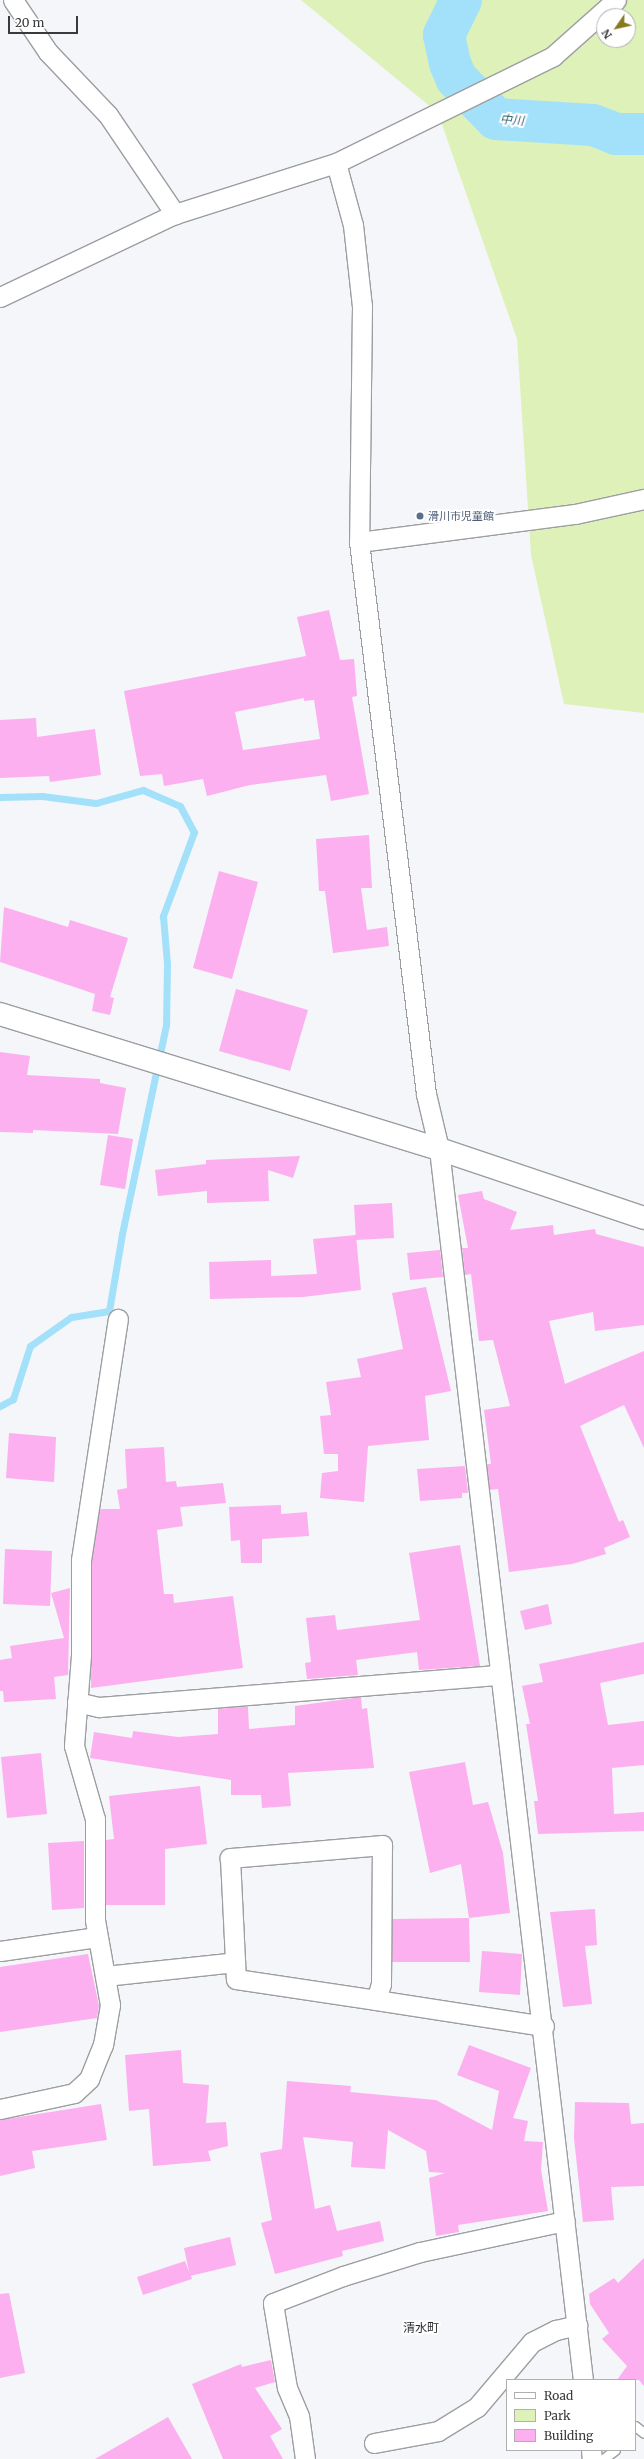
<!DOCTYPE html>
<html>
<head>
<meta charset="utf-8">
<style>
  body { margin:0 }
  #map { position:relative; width:644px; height:2459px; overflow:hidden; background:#f4f6f9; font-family:Merriweather,"Noto Sans JP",serif }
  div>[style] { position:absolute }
  .green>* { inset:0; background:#def1b9 }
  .stream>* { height:7px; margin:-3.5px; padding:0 3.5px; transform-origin:3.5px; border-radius:3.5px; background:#a3e1fb }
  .river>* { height:42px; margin:-21px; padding:0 21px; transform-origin:21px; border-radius:21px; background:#a3e1fb }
  .building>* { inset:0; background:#fcb0f0 }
  .roads { filter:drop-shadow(1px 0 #9c9ea0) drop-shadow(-1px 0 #9c9ea0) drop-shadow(0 1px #9c9ea0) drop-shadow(0 -1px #9c9ea0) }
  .service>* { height:9px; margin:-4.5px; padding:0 4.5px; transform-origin:4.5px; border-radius:4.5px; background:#fff }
  .minor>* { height:19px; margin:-9.5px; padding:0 9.5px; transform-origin:9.5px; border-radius:9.5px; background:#fff }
  .tertiary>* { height:22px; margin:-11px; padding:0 11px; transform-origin:11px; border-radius:11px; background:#fff }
  .dots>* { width:11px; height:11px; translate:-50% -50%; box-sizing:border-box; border:2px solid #fff; border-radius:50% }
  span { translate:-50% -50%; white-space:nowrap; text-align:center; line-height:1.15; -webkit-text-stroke:4px #fff; paint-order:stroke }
  .service-label { font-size:11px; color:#4e5e75 }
  .left { translate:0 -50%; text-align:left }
  .water-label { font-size:12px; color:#2f5f72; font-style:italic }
  .neighbourhood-label { font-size:12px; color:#2b2c2e }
  .legend { position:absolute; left:506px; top:2379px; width:130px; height:72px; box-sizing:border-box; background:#fff; border:1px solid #b0b0b1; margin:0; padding:5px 7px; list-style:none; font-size:12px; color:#393a3b }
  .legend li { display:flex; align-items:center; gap:8px; height:20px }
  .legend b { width:20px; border:1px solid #b0b0b1 }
  .north { position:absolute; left:596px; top:8px; width:40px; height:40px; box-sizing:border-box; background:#fff; border:1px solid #b0b0b1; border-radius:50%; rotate:236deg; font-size:11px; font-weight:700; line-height:16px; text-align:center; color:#393a3b }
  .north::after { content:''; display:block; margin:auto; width:14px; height:18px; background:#89791d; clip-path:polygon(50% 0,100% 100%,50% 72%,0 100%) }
  .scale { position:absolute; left:8px; top:16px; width:70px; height:18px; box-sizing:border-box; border:2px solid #393a3b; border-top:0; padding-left:5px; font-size:12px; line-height:14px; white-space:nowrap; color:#393a3b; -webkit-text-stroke:3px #fff; paint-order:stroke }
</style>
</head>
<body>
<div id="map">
  <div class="green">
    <i style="clip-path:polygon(evenodd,301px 0,644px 0,644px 713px,564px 704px,531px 555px,517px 339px,438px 113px,301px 0,604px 16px,628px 16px,628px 40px,604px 40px,604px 16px)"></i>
  </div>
  <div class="stream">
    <i style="left:0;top:797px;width:42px;rotate:-1.4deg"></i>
    <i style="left:42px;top:796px;width:54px;rotate:7.4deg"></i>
    <i style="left:96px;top:803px;width:49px;rotate:-15.5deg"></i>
    <i style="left:143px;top:790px;width:40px;rotate:23.4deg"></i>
    <i style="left:180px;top:806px;width:30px;rotate:62deg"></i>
    <i style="left:194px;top:832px;width:90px;rotate:110.3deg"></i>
    <i style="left:163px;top:916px;width:48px;rotate:85.2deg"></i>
    <i style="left:167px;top:964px;width:61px;rotate:90.9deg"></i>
    <i style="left:166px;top:1025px;width:214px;rotate:101.9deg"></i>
    <i style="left:122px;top:1234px;width:78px;rotate:99.6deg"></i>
    <i style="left:109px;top:1311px;width:38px;rotate:171deg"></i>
    <i style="left:71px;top:1317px;width:50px;rotate:144.7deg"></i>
    <i style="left:30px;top:1346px;width:56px;rotate:107.8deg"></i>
    <i style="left:13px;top:1399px;width:15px;rotate:152deg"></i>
  </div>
  <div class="river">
    <i style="left:461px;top:0;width:39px;rotate:116deg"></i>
    <i style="left:444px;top:35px;width:29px;rotate:78deg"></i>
    <i style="left:450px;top:63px;width:16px;rotate:68deg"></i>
    <i style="left:456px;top:78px;width:57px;rotate:45.7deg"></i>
    <i style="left:496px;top:119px;width:97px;rotate:3.5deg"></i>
    <i style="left:593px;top:125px;width:25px;rotate:21deg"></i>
    <i style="left:616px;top:134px;width:28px"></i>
  </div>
  <div class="building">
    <i style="clip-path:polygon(evenodd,329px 610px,340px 660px,354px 659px,357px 696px,352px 697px,369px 794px,331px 801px,326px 775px,250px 785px,207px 796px,203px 779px,164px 786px,162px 774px,140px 776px,124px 691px,306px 656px,297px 617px,329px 610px,304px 698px,304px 701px,314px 700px,320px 739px,243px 750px,235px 712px,304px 698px)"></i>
    <i style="clip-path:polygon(36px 718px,37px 737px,95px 729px,101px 775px,50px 782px,49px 776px,0 778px,0 720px)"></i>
    <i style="clip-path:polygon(369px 835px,372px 888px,361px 888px,367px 930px,387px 927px,389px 946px,333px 953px,325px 891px,319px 891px,316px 839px)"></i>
    <i style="clip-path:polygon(219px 871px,258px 882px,232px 979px,193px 968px)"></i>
    <i style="clip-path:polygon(4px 907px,68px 927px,70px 920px,128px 938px,110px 997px,114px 998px,110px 1015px,92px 1011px,95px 994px,0 962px)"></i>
    <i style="clip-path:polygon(236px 989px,308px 1010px,290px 1071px,219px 1051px)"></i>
    <i style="clip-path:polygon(0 1052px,30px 1056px,27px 1075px,100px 1079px,100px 1083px,126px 1088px,118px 1134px,33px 1130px,33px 1133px,0 1132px)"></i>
    <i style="clip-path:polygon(108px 1135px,133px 1139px,125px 1189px,100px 1185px)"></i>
    <i style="clip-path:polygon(300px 1156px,293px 1178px,268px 1170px,269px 1201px,207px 1203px,207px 1191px,158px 1196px,155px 1170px,206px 1164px,206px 1160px)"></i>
    <i style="clip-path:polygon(482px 1191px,484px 1199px,517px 1212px,510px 1230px,553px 1225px,554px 1235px,595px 1229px,596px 1234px,644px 1247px,644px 1325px,595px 1331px,593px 1312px,549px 1321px,565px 1384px,644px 1351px,644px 1448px,624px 1405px,580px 1426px,619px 1522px,623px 1520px,630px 1537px,604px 1548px,606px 1554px,572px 1564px,509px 1572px,498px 1489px,490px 1490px,487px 1464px,491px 1464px,484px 1410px,510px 1406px,493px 1340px,479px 1341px,471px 1274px,465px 1275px,462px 1248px,468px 1248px,458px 1195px)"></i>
    <i style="clip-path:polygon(392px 1203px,394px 1238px,356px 1240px,354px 1205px)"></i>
    <i style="clip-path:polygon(356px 1235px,361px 1290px,303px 1297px,210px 1299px,209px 1262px,271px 1260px,271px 1276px,317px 1274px,313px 1239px)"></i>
    <i style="clip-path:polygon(440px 1250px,443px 1277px,410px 1280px,407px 1253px)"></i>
    <i style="clip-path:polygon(426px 1287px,451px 1391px,425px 1396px,429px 1440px,368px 1446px,364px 1502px,320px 1498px,322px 1473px,338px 1471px,338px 1454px,324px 1454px,320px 1416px,331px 1415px,326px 1382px,361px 1377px,357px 1359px,403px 1349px,392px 1293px)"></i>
    <i style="clip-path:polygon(9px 1433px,56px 1437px,54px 1482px,6px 1478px)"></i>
    <i style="clip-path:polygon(164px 1447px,166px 1482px,176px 1481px,177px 1487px,223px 1483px,226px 1503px,180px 1507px,183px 1526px,157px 1530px,164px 1594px,173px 1594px,174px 1603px,233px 1596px,243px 1668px,91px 1688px,92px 1561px,100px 1509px,120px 1509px,117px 1490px,127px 1488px,125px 1449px)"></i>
    <i style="clip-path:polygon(465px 1466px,468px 1493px,462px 1493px,462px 1498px,420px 1501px,417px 1469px)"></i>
    <i style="clip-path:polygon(281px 1505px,281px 1514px,307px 1512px,309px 1536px,262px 1539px,262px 1563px,241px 1563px,240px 1540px,231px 1541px,229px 1507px)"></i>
    <i style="clip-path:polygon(460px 1545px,480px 1666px,419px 1670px,417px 1652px,356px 1660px,358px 1675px,307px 1679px,305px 1663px,311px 1662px,306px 1618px,335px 1615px,337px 1630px,420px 1620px,409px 1553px)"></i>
    <i style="clip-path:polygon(5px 1549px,52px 1551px,50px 1606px,3px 1604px)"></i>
    <i style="clip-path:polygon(70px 1588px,68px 1675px,54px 1677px,56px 1699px,4px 1702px,3px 1691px,0 1691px,0 1660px,12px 1658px,10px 1646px,64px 1638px,51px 1593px)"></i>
    <i style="clip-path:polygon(548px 1604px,552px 1624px,525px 1630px,520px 1611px)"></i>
    <i style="clip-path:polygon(644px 1642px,644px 1674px,600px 1683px,608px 1725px,644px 1721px,644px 1765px,612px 1768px,614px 1814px,644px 1812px,644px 1831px,538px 1834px,534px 1801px,538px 1801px,526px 1724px,530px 1724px,522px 1686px,543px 1682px,539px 1664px)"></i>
    <i style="clip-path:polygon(361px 1697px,362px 1709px,367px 1708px,374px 1768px,288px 1773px,291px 1806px,262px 1808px,261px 1795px,231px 1795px,231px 1780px,90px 1758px,94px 1732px,132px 1738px,133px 1731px,178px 1737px,218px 1734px,218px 1709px,238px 1707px,248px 1707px,249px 1729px,295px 1725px,295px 1706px)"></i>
    <i style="clip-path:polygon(41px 1753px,47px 1814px,7px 1818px,1px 1757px)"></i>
    <i style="clip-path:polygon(465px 1762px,473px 1805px,488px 1802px,503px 1853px,510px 1913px,469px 1918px,461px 1864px,430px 1873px,409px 1772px)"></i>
    <i style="clip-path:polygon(200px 1786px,207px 1844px,165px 1849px,165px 1905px,106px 1905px,106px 1840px,114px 1839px,109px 1796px)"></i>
    <i style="clip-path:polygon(84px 1841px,84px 1908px,52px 1910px,48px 1843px)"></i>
    <i style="clip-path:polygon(595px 1909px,597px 1945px,585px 1946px,592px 2004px,563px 2007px,550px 1912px)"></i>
    <i style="clip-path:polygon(469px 1918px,470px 1962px,392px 1962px,392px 1919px)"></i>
    <i style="clip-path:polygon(482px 1951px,522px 1954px,520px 1995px,479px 1992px)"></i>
    <i style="clip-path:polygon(88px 1954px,99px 2006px,97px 2018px,0 2032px,0 1967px)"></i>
    <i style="clip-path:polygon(469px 2045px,531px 2068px,513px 2118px,528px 2121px,524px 2141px,543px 2142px,541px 2170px,548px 2211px,458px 2225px,459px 2232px,436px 2236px,429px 2178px,445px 2173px,429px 2172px,426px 2151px,388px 2130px,385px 2169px,351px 2167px,353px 2142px,303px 2137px,315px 2209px,330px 2205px,337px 2231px,380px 2221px,384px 2241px,342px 2251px,343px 2256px,275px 2274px,261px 2223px,272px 2220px,260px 2153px,282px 2149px,287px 2081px,351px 2086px,350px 2092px,436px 2100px,492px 2130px,499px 2091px,457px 2075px)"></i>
    <i style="clip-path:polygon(181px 2050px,183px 2083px,209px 2085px,206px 2123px,226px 2122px,228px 2146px,208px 2151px,211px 2161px,153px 2166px,149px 2109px,129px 2111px,125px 2055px)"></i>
    <i style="clip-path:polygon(575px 2102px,629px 2103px,631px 2124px,644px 2123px,644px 2186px,611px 2187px,614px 2220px,583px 2222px,574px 2138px)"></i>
    <i style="clip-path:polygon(101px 2104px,107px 2140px,32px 2151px,35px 2168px,0 2176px,0 2120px)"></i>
    <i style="clip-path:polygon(230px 2237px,236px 2265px,190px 2276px,184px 2248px)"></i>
    <i style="clip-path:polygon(644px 2258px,644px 2386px,639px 2380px,617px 2380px,627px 2366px,602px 2339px,609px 2333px,590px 2304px,589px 2294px,614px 2278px,618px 2283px)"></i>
    <i style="clip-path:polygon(185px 2261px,192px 2279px,143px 2295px,137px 2277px)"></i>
    <i style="clip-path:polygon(9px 2293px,25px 2373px,0 2378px,0 2294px)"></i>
    <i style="clip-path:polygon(271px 2360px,275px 2382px,255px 2388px,282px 2429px,270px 2436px,283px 2459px,223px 2459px,192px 2384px,241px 2364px,242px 2367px)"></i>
    <i style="clip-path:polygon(168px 2417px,192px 2459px,95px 2459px)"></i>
  </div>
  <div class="roads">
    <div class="service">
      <i style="left:635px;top:2426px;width:11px;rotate:38deg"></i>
      <i style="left:603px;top:2459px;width:15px;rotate:-37deg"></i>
    </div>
    <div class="minor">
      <i style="left:13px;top:0;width:63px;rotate:56.1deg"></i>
      <i style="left:48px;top:52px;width:87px;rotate:46.4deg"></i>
      <i style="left:108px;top:115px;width:120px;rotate:55.9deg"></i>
      <i style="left:336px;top:163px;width:64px;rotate:74.7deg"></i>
      <i style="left:353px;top:225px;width:81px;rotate:83.7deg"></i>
      <i style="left:362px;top:306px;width:236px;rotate:90.7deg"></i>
      <i style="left:359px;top:542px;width:556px;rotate:83.08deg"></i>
      <i style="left:426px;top:1094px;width:57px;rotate:76.7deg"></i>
      <i style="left:439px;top:1149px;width:1239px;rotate:83.33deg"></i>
      <i style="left:0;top:297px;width:194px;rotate:-25.4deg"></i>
      <i style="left:175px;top:214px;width:169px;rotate:-17.6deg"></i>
      <i style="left:336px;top:163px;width:242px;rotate:-26.2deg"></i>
      <i style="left:553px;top:56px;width:84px;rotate:-41.6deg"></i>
      <i style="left:359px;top:542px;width:218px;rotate:-7.4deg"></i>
      <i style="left:575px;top:514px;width:71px;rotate:-12.3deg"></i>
      <i style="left:77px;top:1702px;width:23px;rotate:13deg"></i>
      <i style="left:99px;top:1707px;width:402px;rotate:-4.6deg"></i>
      <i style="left:0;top:1951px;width:98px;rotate:-8.2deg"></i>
      <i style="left:105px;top:1976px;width:131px;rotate:-6.1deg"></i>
      <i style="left:376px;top:2000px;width:17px;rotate:-73deg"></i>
      <i style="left:381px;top:1984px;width:139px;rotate:-89.6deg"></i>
      <i style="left:382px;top:1845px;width:153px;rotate:175.1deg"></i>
      <i style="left:230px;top:1858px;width:121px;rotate:87.2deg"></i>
      <i style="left:236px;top:1979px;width:142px;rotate:8.5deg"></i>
      <i style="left:376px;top:2000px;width:170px;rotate:8.8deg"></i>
      <i style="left:0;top:2109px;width:76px;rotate:-12.2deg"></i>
      <i style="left:74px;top:2093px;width:21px;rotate:-43deg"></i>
      <i style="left:89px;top:2079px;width:37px;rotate:-68deg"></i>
      <i style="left:103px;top:2045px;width:41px;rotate:-80.1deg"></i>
      <i style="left:110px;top:2005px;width:86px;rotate:-100deg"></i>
      <i style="left:95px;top:1920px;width:101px;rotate:-90deg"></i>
      <i style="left:95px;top:1819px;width:76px;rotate:-106deg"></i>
      <i style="left:74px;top:1746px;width:92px;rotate:-85.6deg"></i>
      <i style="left:81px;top:1654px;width:94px;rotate:-90deg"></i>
      <i style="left:81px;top:1560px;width:244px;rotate:-81.3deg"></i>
      <i style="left:374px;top:2443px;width:65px;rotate:-10.6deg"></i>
      <i style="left:438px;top:2431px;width:46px;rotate:-31.6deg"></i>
      <i style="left:477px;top:2407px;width:85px;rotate:-49.8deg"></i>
      <i style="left:532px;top:2342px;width:27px;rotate:-27deg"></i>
      <i style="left:556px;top:2330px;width:22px;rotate:-13deg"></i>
      <i style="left:591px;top:2450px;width:9px;rotate:84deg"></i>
      <i style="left:305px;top:2459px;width:43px;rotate:-97.9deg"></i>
      <i style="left:299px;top:2416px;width:30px;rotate:-113deg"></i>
      <i style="left:287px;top:2388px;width:86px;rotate:-99.4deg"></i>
      <i style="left:273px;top:2303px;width:75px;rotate:-21.1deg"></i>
      <i style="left:343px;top:2276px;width:81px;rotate:-17.3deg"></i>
      <i style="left:420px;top:2252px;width:148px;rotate:-12.1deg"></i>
    </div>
    <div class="tertiary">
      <i style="left:0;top:1014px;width:459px;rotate:17.1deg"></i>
      <i style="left:439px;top:1149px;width:216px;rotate:18.6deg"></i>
    </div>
  </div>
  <div class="dots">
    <i style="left:420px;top:516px;background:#5c6f8a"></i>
  </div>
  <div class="service-label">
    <span class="left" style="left:428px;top:516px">滑川市児童館</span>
  </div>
  <div class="water-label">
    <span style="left:512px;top:120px;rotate:5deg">中川</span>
  </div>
  <div class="neighbourhood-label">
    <span style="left:421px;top:2328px">清水町</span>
  </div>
  <ul class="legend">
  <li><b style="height:5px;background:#fff"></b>Road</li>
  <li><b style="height:11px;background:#def1b9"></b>Park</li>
  <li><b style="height:11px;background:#fcb0f0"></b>Building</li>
  </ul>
  <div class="north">N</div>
  <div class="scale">20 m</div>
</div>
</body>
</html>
